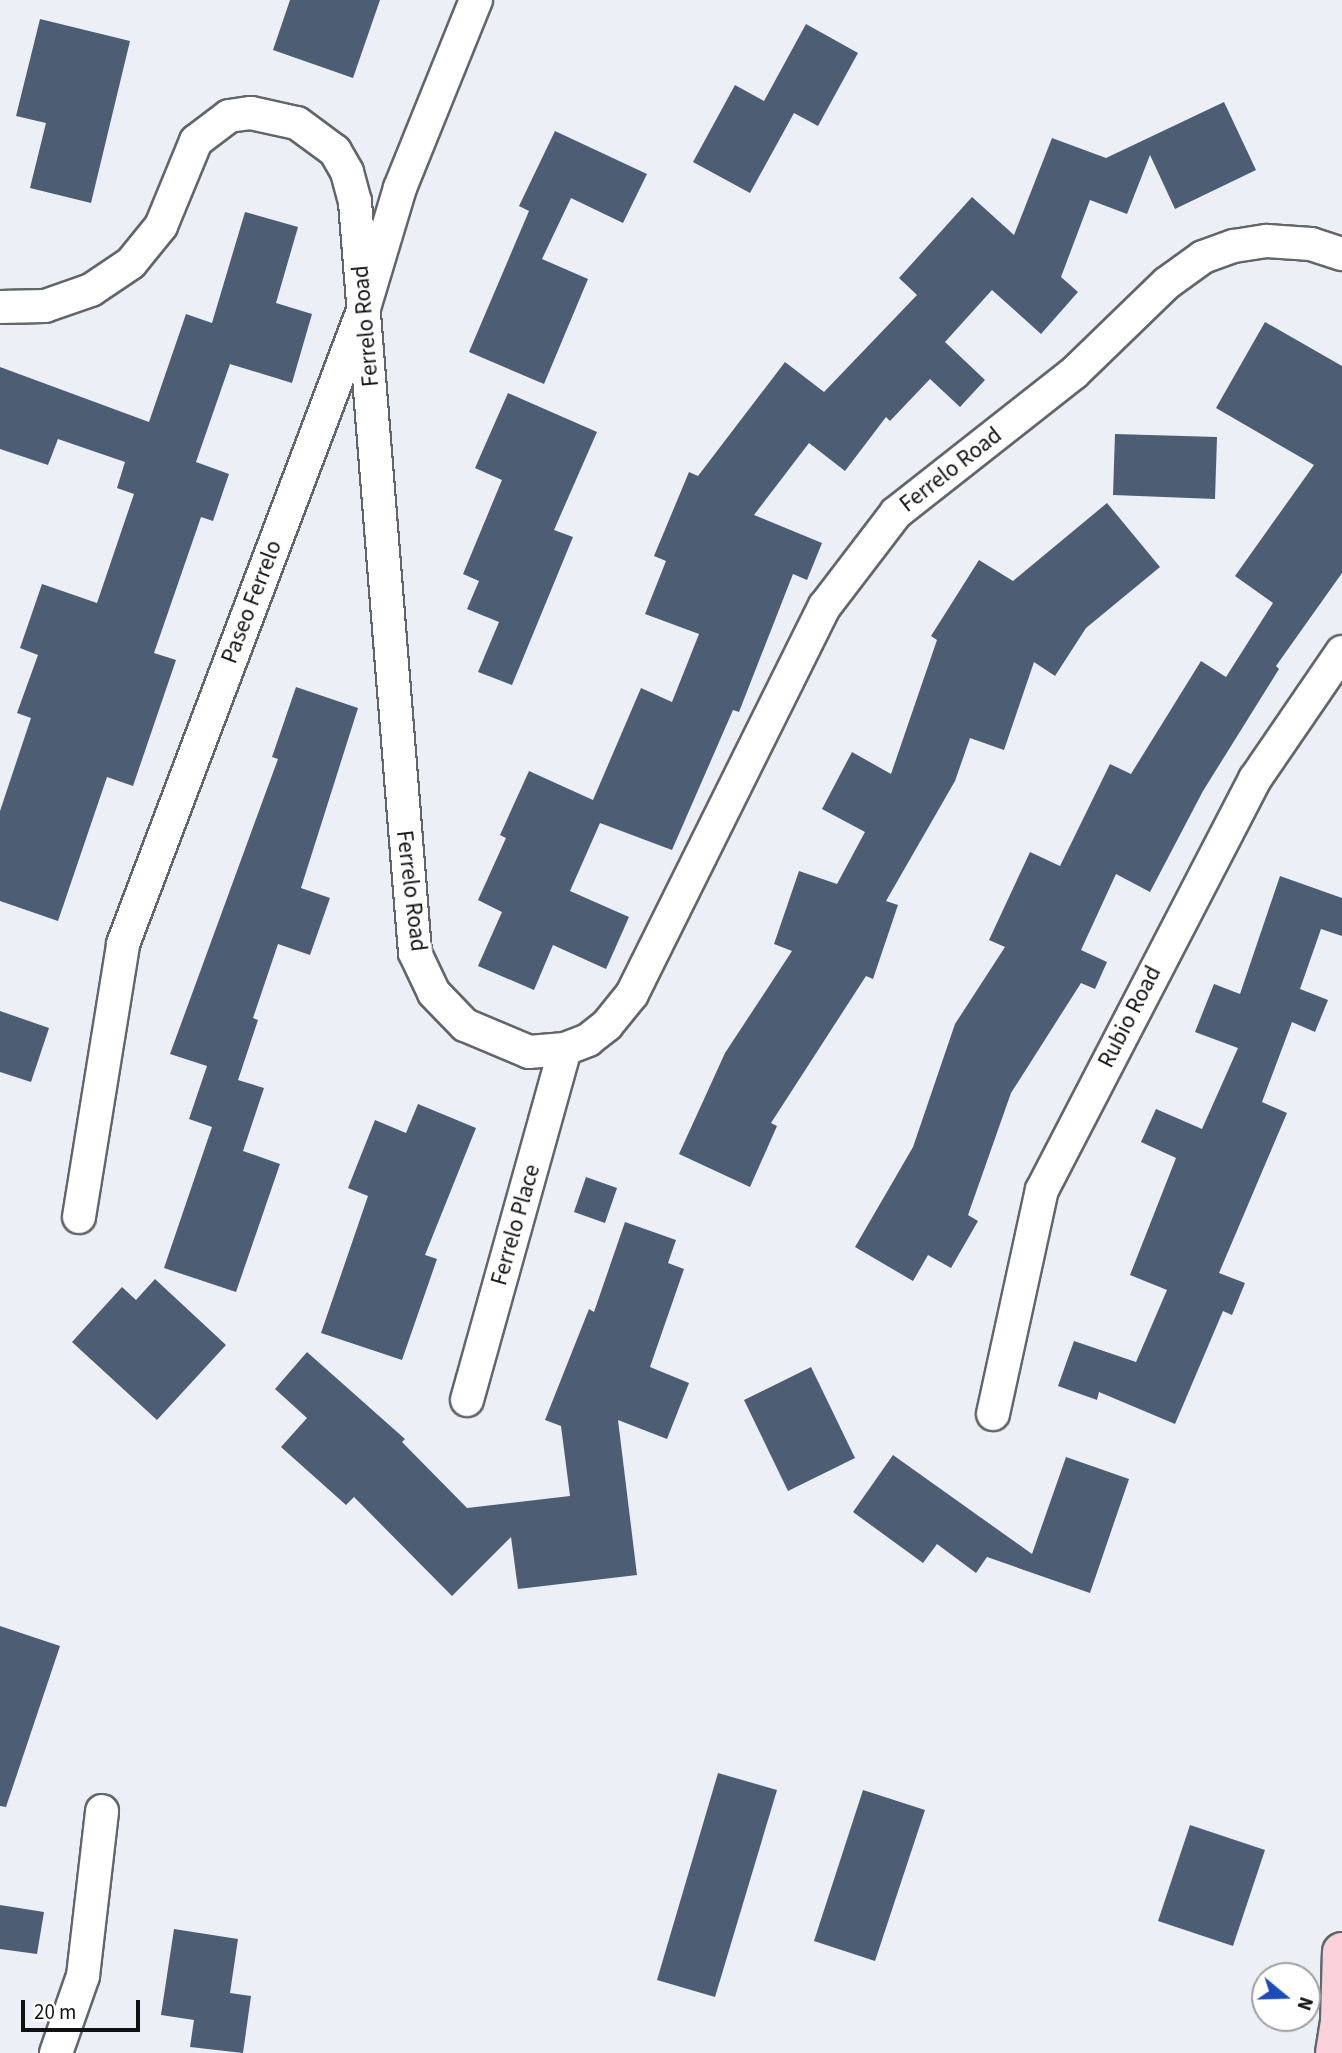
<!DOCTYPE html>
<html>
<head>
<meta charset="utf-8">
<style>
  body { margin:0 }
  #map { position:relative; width:1342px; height:2053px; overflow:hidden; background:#ecf0f6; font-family:"Source Sans 3",sans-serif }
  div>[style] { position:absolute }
  .building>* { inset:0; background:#4d5e74 }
  .roads { filter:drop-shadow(2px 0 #62666a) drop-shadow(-2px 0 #62666a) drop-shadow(0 2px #62666a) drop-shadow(0 -2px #62666a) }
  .street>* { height:32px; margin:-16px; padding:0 16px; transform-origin:16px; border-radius:16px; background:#fff }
  .secondary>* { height:38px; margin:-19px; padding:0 19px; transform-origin:19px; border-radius:19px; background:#fad1da }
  span { translate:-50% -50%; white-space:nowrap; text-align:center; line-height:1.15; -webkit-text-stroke:7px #fff; paint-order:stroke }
  .street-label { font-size:23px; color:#101113 }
  .north { position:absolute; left:1251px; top:1962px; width:70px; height:70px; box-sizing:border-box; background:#fff; border:2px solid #9fa0a1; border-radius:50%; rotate:109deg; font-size:19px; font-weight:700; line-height:28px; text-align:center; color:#101113 }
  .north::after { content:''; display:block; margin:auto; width:24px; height:32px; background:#1b4cb9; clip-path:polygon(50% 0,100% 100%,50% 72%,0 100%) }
  .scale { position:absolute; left:21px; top:2000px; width:119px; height:32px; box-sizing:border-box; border:4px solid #101113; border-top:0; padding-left:9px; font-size:21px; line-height:24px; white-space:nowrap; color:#101113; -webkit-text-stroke:5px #fff; paint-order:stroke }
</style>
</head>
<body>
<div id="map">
  <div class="building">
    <i style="clip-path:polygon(290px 0,380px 0,353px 78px,273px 50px)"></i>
    <i style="clip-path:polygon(40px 19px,130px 41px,91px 203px,30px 188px,46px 123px,16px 116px)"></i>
    <i style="clip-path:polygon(806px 24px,858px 53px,818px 126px,794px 113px,750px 193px,693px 162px,735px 85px,764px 101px)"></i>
    <i style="clip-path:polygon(1224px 102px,1256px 170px,1175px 209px,1150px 155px,1127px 214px,1090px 200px,1061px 277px,1078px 292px,1041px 334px,992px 290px,945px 342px,985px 380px,960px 407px,930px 379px,890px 421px,886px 417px,845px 471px,809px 443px,754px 515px,822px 543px,807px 580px,793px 574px,739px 712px,733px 710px,672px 850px,600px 823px,570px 891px,629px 917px,606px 969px,553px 945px,534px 990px,478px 966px,502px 912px,478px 900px,506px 838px,500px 835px,529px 771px,593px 800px,641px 688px,672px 702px,699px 634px,645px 614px,666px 561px,654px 556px,689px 472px,698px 476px,785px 362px,824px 392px,917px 295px,899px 278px,972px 197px,1014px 235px,1052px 138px,1106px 158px)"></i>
    <i style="clip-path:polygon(555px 131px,647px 174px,623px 223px,571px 198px,542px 259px,588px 279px,544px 384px,469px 352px,529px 211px,519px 206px)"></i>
    <i style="clip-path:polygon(245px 212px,298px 227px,276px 303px,312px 314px,292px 383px,230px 364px,196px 462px,229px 474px,213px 521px,201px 517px,154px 653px,176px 660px,133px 786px,107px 777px,58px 921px,0 901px,0 811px,31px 718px,17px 713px,38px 655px,20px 648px,42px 584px,97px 603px,134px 494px,117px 488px,125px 462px,58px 439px,48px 465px,0 449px,0 367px,149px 422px,186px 314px,212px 323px)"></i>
    <i style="clip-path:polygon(1265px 322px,1342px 366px,1342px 573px,1276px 666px,1279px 669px,1203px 791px,1150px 892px,1116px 874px,1081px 950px,1107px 962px,1095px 989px,1081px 983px,1011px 1093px,968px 1215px,978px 1221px,951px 1268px,928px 1255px,913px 1281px,855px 1247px,913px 1147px,955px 1024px,1005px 947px,989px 940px,1030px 852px,1060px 866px,1110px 764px,1131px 774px,1201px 661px,1226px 677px,1273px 603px,1235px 576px,1314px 465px,1216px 408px)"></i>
    <i style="clip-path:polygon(508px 393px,597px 432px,554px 530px,573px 537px,512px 685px,478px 672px,499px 622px,467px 609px,479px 581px,463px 574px,502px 480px,475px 468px)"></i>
    <i style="clip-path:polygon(1115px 434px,1217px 437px,1215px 499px,1113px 495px)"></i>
    <i style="clip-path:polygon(1107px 503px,1160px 567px,1086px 628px,1055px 676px,1034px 662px,1004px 750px,970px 738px,955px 781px,886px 901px,898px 905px,873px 979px,866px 976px,771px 1123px,777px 1126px,750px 1187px,679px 1154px,725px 1053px,792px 951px,774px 944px,799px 871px,837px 884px,865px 832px,822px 809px,852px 752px,891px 774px,937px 640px,931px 636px,979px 560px,1013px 581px)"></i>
    <i style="clip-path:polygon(296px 687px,358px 708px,301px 888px,330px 898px,310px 955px,278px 944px,253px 1018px,258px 1020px,238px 1080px,264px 1088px,243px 1151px,280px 1164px,236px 1292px,164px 1268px,212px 1127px,189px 1119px,207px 1066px,170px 1054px,278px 759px,272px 757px)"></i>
    <i style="clip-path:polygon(1280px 876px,1342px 898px,1342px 936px,1321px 929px,1300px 989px,1328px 1000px,1315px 1032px,1292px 1022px,1262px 1102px,1287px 1113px,1219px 1273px,1245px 1283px,1232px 1315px,1223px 1311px,1175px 1424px,1099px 1392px,1097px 1400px,1058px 1386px,1074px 1341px,1136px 1362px,1167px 1290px,1130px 1275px,1176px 1158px,1141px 1142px,1156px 1109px,1202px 1129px,1238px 1048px,1195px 1032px,1214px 984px,1240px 994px)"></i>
    <i style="clip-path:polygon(0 1011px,49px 1028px,31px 1082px,0 1072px)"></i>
    <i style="clip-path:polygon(418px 1104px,476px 1128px,425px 1255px,437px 1259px,402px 1360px,321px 1333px,368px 1196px,348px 1188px,375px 1120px,406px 1133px)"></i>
    <i style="clip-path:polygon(586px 1177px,617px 1188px,605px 1223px,574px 1212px)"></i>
    <i style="clip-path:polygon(625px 1222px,676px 1240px,668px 1263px,684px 1269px,650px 1367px,689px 1383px,667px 1439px,618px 1420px,637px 1575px,518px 1589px,511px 1537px,452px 1596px,354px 1497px,346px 1505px,281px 1447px,307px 1418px,275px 1389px,307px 1352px,405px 1439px,402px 1442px,467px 1508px,570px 1496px,561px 1426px,545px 1420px,589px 1309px,594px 1312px)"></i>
    <i style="clip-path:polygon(155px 1279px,226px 1345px,157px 1420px,72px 1342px,122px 1287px,136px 1300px)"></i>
    <i style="clip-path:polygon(811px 1367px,855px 1458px,788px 1491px,744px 1400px)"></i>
    <i style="clip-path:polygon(893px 1455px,1032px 1554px,1066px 1457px,1129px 1479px,1090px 1593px,987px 1557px,976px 1573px,937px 1544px,923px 1563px,853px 1512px)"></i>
    <i style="clip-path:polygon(0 1626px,60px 1646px,6px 1807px,0 1806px)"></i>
    <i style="clip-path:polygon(718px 1773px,777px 1790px,715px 1997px,657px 1980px)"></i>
    <i style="clip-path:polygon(863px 1790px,925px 1810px,875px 1961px,814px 1941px)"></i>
    <i style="clip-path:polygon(1190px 1825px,1265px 1850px,1233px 1946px,1158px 1921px)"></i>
    <i style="clip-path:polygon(0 1905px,44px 1912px,37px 1954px,0 1949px)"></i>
    <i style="clip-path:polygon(174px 1929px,238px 1939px,230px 1993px,251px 1996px,243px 2053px,190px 2047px,194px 2020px,161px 2015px)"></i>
  </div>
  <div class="roads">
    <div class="street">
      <i style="left:0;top:307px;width:45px;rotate:-1.3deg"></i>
      <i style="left:45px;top:306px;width:49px;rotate:-19.2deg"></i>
      <i style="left:91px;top:290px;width:48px;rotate:-34deg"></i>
      <i style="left:131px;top:263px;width:48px;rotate:-51deg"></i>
      <i style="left:161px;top:226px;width:92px;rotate:-67.6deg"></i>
      <i style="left:196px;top:141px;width:41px;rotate:-37.1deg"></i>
      <i style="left:229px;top:116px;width:22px;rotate:-8deg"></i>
      <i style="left:251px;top:113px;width:47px;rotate:12.3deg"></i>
      <i style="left:297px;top:123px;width:47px;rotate:36.4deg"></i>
      <i style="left:335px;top:151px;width:24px;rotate:60deg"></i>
      <i style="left:347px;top:172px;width:31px;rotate:75deg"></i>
      <i style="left:355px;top:202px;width:753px;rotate:85.43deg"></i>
      <i style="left:415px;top:953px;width:44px;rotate:64.6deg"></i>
      <i style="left:434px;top:993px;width:45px;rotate:45.9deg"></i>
      <i style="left:465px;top:1025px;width:69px;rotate:22.9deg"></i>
      <i style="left:529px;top:1052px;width:36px;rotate:-5deg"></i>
      <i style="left:565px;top:1049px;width:25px;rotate:-21deg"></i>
      <i style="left:588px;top:1040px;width:24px;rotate:-38deg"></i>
      <i style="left:607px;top:1025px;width:40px;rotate:-51deg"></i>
      <i style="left:632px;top:994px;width:433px;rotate:-63.6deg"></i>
      <i style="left:825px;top:606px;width:117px;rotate:-52.6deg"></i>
      <i style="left:896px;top:513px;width:226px;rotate:-38.2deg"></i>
      <i style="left:1074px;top:373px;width:129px;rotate:-44.1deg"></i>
      <i style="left:1167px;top:283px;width:44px;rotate:-35.8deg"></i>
      <i style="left:1203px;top:257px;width:33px;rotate:-20deg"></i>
      <i style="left:1234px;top:246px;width:33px;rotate:-9deg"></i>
      <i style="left:1267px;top:241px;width:44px;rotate:3.9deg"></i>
      <i style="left:1311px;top:244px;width:33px;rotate:18deg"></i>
      <i style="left:79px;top:1217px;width:277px;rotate:-80.8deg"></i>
      <i style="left:123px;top:944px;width:680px;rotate:-69.25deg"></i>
      <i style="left:364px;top:308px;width:125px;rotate:-73.3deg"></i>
      <i style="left:400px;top:188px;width:203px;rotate:-68deg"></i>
      <i style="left:467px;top:1400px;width:364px;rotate:-74.4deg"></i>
      <i style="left:993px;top:1414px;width:229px;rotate:-77.7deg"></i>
      <i style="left:1042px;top:1190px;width:463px;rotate:-62.6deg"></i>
      <i style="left:1255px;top:779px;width:154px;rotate:-55.6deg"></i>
      <i style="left:56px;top:2053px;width:82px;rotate:-70.7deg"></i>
      <i style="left:83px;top:1976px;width:166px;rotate:-83.4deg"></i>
    </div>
    <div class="secondary">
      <i style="left:1335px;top:2053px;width:31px;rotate:-81deg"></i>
      <i style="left:1340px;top:2022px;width:70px;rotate:-88.4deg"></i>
    </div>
  </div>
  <div class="street-label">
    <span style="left:366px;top:326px;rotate:-95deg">Ferrelo Road</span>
    <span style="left:951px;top:470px;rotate:-38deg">Ferrelo Road</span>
    <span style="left:252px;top:602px;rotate:-69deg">Paseo Ferrelo</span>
    <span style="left:411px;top:891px;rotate:83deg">Ferrelo Road</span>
    <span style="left:1130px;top:1017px;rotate:-63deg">Rubio Road</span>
    <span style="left:516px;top:1225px;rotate:-74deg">Ferrelo Place</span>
  </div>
  <div class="north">N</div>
  <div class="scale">20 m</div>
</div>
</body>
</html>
